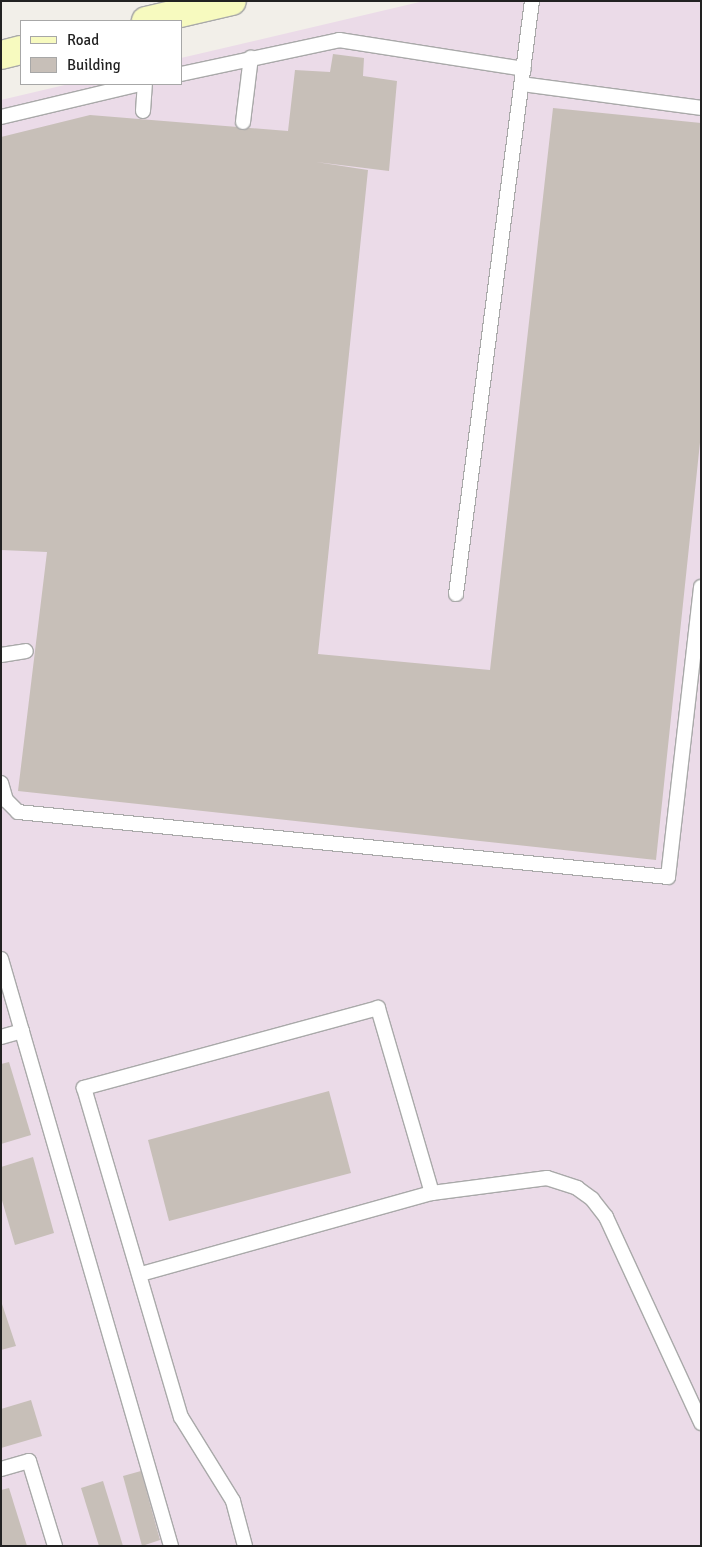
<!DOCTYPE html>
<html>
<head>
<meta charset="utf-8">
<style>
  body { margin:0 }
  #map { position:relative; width:702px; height:1547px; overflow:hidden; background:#f2efe9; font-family:Signika,sans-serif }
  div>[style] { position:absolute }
  .industrial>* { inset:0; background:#ebdbe8 }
  .building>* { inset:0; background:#c7bfb8 }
  .roads { filter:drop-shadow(1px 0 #a9a9a9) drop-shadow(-1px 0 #a9a9a9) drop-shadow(0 1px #a9a9a9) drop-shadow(0 -1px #a9a9a9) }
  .lane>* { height:14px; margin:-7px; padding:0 7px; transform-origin:7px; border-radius:7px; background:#fff }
  .secondary>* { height:28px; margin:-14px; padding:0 14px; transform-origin:14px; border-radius:14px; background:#f7fabf }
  span { translate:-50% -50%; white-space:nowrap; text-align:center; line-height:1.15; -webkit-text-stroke:4.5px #fff; paint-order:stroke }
  .frame { position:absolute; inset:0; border:2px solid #222; pointer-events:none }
  .legend { position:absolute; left:20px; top:20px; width:162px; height:65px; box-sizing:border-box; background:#fff; border:1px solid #a7a7a7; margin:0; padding:6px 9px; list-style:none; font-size:15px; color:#222 }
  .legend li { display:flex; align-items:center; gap:10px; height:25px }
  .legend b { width:25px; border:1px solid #a7a7a7 }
</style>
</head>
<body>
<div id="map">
  <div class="industrial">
    <i style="clip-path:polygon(424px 1px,701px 1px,701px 1546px,1px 1546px,1px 100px,69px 84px,181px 84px,181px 58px)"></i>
  </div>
  <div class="building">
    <i style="clip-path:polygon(333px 54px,364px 58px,363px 76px,397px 81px,389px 171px,316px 162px,368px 170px,318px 654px,490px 670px,553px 108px,701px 123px,701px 433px,656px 860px,18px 791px,47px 552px,1px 550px,1px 137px,90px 115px,288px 131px,295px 70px,330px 72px)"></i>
    <i style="clip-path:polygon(9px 1062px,31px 1135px,1px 1144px,1px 1064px)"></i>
    <i style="clip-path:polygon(329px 1091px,351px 1173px,169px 1221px,148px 1140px)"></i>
    <i style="clip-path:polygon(33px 1157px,54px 1233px,15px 1245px,1px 1197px,1px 1167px)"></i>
    <i style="clip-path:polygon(1px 1301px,16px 1346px,1px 1350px)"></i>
    <i style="clip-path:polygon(31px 1400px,42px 1436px,1px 1448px,1px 1409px)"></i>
    <i style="clip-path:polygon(141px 1471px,160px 1540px,142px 1546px,123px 1476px)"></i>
    <i style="clip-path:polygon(103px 1481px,123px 1546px,99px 1546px,81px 1488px)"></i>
    <i style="clip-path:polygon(9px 1488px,27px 1546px,1px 1546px,1px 1490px)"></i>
  </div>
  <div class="roads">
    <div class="lane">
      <i style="left:181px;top:74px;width:162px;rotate:-12.1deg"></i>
      <i style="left:339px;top:40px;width:187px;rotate:8.9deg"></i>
      <i style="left:522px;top:84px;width:181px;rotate:7.6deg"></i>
      <i style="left:143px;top:111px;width:27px;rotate:-86deg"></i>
      <i style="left:1px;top:117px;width:142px;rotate:-13.4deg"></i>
      <i style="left:243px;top:122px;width:65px;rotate:-83deg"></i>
      <i style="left:456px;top:594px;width:598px;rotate:-82.7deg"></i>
      <i style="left:1px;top:655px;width:25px;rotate:-9deg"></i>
      <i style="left:1px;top:783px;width:18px;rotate:74deg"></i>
      <i style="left:6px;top:800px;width:17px;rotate:45deg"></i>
      <i style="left:18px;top:812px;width:653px;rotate:5.71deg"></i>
      <i style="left:668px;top:877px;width:292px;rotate:-83.5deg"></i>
      <i style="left:1px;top:959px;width:611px;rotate:73.85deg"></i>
      <i style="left:1px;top:1037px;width:22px;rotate:-16deg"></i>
      <i style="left:432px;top:1193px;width:116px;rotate:-7.4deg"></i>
      <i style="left:547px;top:1178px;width:32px;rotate:18deg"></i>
      <i style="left:577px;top:1188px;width:19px;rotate:36deg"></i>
      <i style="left:592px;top:1199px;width:23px;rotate:52deg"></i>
      <i style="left:606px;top:1217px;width:227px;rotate:65.2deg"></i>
      <i style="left:141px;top:1274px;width:302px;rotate:-15.6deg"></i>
      <i style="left:432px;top:1193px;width:193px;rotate:-106.3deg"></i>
      <i style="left:378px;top:1008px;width:305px;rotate:164.8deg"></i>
      <i style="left:84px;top:1088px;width:343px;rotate:73.6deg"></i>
      <i style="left:181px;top:1417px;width:99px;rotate:58.2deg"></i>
      <i style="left:233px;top:1501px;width:47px;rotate:75.1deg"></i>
      <i style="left:1px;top:1469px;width:29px;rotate:-16deg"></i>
      <i style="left:29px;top:1461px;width:89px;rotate:73deg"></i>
    </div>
    <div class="secondary">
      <i style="left:146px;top:21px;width:88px;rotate:-13.1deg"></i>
      <i style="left:1px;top:55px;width:21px;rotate:-14deg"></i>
    </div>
  </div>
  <div class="frame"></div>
  <ul class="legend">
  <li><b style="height:6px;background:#f7fabf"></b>Road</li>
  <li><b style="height:14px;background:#c7bfb8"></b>Building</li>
  </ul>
</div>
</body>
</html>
